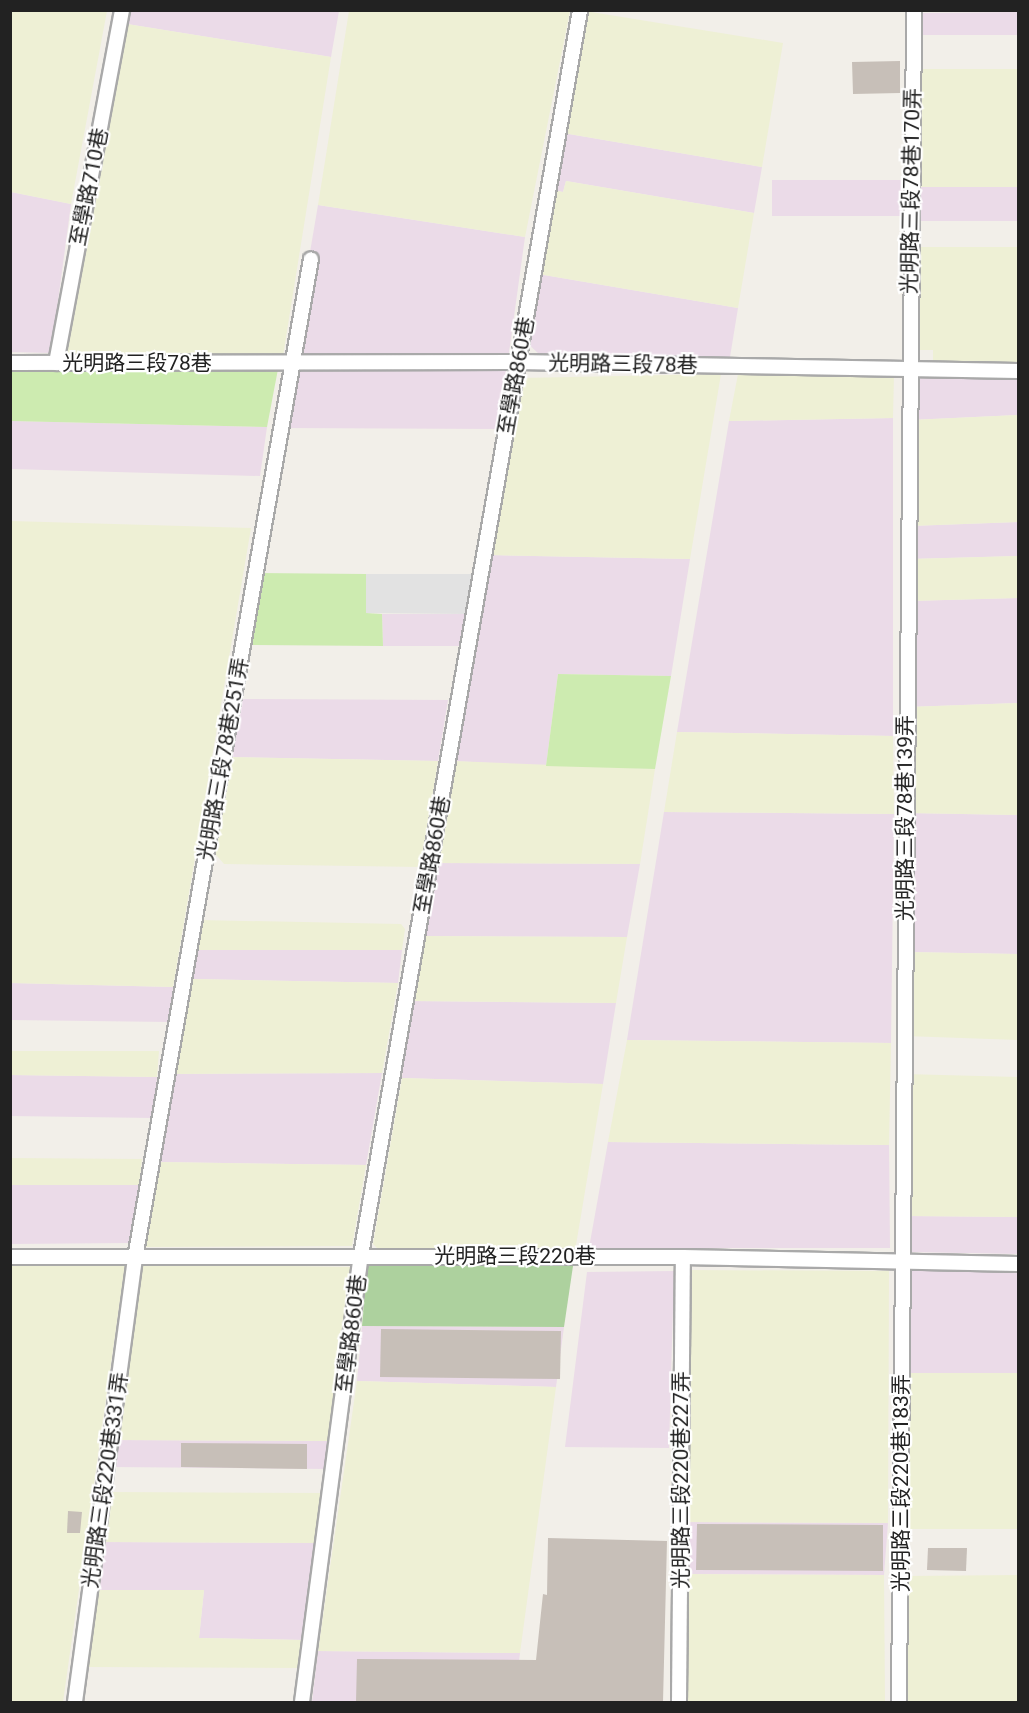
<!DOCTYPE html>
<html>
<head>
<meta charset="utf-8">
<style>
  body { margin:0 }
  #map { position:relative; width:1029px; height:1713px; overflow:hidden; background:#f2efe9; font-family:Roboto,"Noto Sans TC",sans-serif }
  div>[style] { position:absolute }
  .industrial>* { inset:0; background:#ebdbe8 }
  .farmland>* { inset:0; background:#eef0d5 }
  .grass>* { inset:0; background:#cdebb0 }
  .forest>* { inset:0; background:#add19e }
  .parking>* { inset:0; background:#e2e2e2 }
  .building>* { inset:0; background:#c7bfb8 }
  .roads { filter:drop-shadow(2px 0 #a9a9a9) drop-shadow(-2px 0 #a9a9a9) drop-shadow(0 2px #a9a9a9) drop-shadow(0 -2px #a9a9a9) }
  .minor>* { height:14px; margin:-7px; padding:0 7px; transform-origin:7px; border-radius:7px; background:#fff }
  span { translate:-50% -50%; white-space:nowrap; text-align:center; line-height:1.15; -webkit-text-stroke:4.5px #fff; paint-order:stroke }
  .street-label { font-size:21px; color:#222 }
  .frame { position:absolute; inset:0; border:12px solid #222; pointer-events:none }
</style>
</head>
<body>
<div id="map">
  <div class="industrial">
    <i style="clip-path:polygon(130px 11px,339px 11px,331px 57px,127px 24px)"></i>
    <i style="clip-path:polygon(1018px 12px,1018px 35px,916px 35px,916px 13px)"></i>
    <i style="clip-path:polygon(563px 133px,762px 167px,754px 213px,566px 181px,563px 192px,553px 190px)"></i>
    <i style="clip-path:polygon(772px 180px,902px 180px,902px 216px,772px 216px)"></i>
    <i style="clip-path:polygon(912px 187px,1018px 187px,1018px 221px,912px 221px)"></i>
    <i style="clip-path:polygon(11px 192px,71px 204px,51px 353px,11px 352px)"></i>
    <i style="clip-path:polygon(318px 205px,525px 237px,508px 360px,292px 358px)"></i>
    <i style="clip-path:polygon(538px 274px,738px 308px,730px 357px,539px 354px,526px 342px)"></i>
    <i style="clip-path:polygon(291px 369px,506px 371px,497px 429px,285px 428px)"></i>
    <i style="clip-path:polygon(915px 375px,1018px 378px,1018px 415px,911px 420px)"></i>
    <i style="clip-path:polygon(893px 418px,893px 736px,677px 732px,729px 421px)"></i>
    <i style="clip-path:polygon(11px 421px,267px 427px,260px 476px,11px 469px)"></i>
    <i style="clip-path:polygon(1018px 522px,1018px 556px,910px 559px,910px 526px)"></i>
    <i style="clip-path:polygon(489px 555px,690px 559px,671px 676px,558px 674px,546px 766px,453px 761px)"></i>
    <i style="clip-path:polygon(1018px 598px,1018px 703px,908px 707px,909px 601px)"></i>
    <i style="clip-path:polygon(382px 614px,468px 614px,463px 646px,383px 646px)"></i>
    <i style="clip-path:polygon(238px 699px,448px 700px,438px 761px,226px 757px)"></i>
    <i style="clip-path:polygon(664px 812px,894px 814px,891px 1043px,627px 1040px)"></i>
    <i style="clip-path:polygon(907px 813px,1018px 815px,1018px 954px,906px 952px)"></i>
    <i style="clip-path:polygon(435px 863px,640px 864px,627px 937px,422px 936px)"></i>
    <i style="clip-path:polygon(194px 950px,402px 950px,398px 983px,191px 979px)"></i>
    <i style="clip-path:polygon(11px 983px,173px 987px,169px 1022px,11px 1020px)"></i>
    <i style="clip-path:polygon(411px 1001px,616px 1003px,603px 1084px,402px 1078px)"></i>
    <i style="clip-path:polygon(382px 1073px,366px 1165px,158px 1162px,174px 1074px)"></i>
    <i style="clip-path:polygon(11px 1075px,157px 1077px,153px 1118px,11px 1116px)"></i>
    <i style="clip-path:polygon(608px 1142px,889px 1145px,890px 1248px,589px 1248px)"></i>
    <i style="clip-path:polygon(10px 1185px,139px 1185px,130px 1243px,11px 1244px)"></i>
    <i style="clip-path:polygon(906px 1216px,1018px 1217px,1018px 1254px,906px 1252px)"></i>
    <i style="clip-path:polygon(1018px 1270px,1018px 1373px,905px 1373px,905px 1271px)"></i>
    <i style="clip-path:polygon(674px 1271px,669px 1448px,565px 1447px,587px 1272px)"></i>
    <i style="clip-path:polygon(362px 1326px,564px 1327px,556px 1387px,357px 1381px)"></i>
    <i style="clip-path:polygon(116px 1440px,331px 1441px,326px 1469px,113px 1467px)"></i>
    <i style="clip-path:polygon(686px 1522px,888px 1523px,884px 1575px,688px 1574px)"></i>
    <i style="clip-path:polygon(102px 1542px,316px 1543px,304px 1640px,199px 1638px,204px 1590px,96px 1590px)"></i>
    <i style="clip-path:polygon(318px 1651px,520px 1653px,514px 1702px,312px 1702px)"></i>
  </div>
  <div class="farmland">
    <i style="clip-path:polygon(10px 11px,107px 11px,71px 204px,11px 192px)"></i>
    <i style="clip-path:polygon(349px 11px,570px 11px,525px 237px,318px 205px)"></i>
    <i style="clip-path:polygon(585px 11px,783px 43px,762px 167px,563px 133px)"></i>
    <i style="clip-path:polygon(127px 24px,331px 57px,283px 356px,64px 355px)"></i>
    <i style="clip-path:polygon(913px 69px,1018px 69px,1018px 187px,912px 187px)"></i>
    <i style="clip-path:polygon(566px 181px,754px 213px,738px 308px,538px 274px,553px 190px,563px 192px)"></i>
    <i style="clip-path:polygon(911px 247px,1018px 247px,1018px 364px,933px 364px,933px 350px,911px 350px)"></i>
    <i style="clip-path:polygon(721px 374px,690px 559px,489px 555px,521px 378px)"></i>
    <i style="clip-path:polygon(738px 374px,894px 374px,893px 418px,729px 421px)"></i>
    <i style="clip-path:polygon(1018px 415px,1018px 522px,910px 526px,911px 420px)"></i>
    <i style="clip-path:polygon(11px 521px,251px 528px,173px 987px,11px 983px)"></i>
    <i style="clip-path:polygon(1018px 556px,1018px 598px,909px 601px,910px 559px)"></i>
    <i style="clip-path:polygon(1018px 703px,1018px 815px,907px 813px,908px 707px)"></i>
    <i style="clip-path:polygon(677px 732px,893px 736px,894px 814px,664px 812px)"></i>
    <i style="clip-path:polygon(226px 757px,438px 761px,421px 867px,224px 864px,212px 850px)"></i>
    <i style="clip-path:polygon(453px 761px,655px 769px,640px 864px,435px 863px)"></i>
    <i style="clip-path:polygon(198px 920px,401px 924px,405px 929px,402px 950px,194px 950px)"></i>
    <i style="clip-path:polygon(422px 936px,627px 937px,616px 1003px,411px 1001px)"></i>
    <i style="clip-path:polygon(906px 952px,1018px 954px,1018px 1040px,905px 1036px)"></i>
    <i style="clip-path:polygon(191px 979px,398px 983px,382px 1073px,174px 1074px)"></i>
    <i style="clip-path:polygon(627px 1040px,891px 1043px,889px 1145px,608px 1142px)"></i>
    <i style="clip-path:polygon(11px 1051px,159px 1051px,157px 1077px,11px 1075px)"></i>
    <i style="clip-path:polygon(904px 1074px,1018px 1077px,1018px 1217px,906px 1216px)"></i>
    <i style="clip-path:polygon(402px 1078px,603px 1084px,575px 1251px,379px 1250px,373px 1244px)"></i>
    <i style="clip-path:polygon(11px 1158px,142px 1159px,139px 1185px,11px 1185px)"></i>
    <i style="clip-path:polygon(158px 1162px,366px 1165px,352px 1246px,146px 1247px)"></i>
    <i style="clip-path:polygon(11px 1264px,125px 1265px,63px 1702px,11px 1702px)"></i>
    <i style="clip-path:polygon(140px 1264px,352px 1267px,331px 1441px,116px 1440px)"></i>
    <i style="clip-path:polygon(689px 1270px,889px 1271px,888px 1523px,686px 1522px)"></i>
    <i style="clip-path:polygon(905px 1373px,1018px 1373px,1018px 1529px,904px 1529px)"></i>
    <i style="clip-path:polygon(357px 1381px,556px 1387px,520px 1653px,318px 1651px)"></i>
    <i style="clip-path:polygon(108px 1492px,322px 1493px,316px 1543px,102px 1542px)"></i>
    <i style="clip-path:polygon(688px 1574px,884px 1575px,885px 1702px,685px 1702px)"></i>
    <i style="clip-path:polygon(1018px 1575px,1018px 1702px,903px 1702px,905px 1576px)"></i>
    <i style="clip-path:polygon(96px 1590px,204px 1590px,199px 1638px,304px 1640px,301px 1668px,87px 1667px)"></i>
  </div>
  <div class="grass">
    <i style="clip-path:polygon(278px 369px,267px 427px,11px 421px,11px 370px)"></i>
    <i style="clip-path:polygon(257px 573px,366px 574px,366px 613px,382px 614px,383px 646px,248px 645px)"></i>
    <i style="clip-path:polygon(558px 674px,671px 676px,655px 769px,546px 766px)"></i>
  </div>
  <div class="forest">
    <i style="clip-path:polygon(367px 1264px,573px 1266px,564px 1327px,362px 1326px)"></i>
  </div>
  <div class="parking">
    <i style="clip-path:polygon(366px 574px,473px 574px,468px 614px,366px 613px)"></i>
  </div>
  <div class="building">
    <i style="clip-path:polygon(900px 61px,900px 93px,853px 94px,852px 62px)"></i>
    <i style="clip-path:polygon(381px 1329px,561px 1331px,560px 1379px,380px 1377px)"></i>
    <i style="clip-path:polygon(181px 1443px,307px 1444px,307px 1469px,181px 1467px)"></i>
    <i style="clip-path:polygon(68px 1511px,82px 1512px,80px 1533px,67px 1533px)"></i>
    <i style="clip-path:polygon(697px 1524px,883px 1525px,883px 1571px,696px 1570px)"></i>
    <i style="clip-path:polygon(548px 1538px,667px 1541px,663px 1702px,356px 1702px,357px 1659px,536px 1660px,543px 1594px,547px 1595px)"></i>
    <i style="clip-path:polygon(928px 1548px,967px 1548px,966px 1571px,927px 1570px)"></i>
  </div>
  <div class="roads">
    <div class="minor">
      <i style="left:10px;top:363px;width:508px;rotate:-0.11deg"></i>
      <i style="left:518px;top:362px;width:500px;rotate:1.03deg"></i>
      <i style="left:56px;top:363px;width:359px;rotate:-79.4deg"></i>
      <i style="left:10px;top:1257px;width:673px"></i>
      <i style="left:683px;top:1257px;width:335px;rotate:1.2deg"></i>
      <i style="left:75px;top:1702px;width:448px;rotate:-82.3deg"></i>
      <i style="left:135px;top:1258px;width:1014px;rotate:-80.01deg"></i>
      <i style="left:302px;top:1702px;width:451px;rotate:-82.5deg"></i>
      <i style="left:361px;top:1255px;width:1264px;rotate:-80.02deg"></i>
      <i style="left:679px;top:1702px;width:445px;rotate:-89.5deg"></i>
      <i style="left:899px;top:1702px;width:1692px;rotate:-89.49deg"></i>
    </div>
  </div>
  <div class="street-label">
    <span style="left:89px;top:187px;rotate:-79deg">至學路710巷</span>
    <span style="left:911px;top:191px;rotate:-89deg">光明路三段78巷170弄</span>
    <span style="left:137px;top:363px">光明路三段78巷</span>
    <span style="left:623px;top:364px;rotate:1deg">光明路三段78巷</span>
    <span style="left:516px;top:376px;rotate:-80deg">至學路860巷</span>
    <span style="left:223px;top:759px;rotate:-80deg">光明路三段78巷251弄</span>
    <span style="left:905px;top:818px;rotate:-90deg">光明路三段78巷139弄</span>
    <span style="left:432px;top:855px;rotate:-80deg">至學路860巷</span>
    <span style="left:515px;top:1256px">光明路三段220巷</span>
    <span style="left:351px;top:1334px;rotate:-83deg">至學路860巷</span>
    <span style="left:105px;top:1480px;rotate:-82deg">光明路三段220巷331弄</span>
    <span style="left:681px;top:1480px;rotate:-90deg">光明路三段220巷227弄</span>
    <span style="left:901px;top:1483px;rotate:-90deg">光明路三段220巷183弄</span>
  </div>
  <div class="frame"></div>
</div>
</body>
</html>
